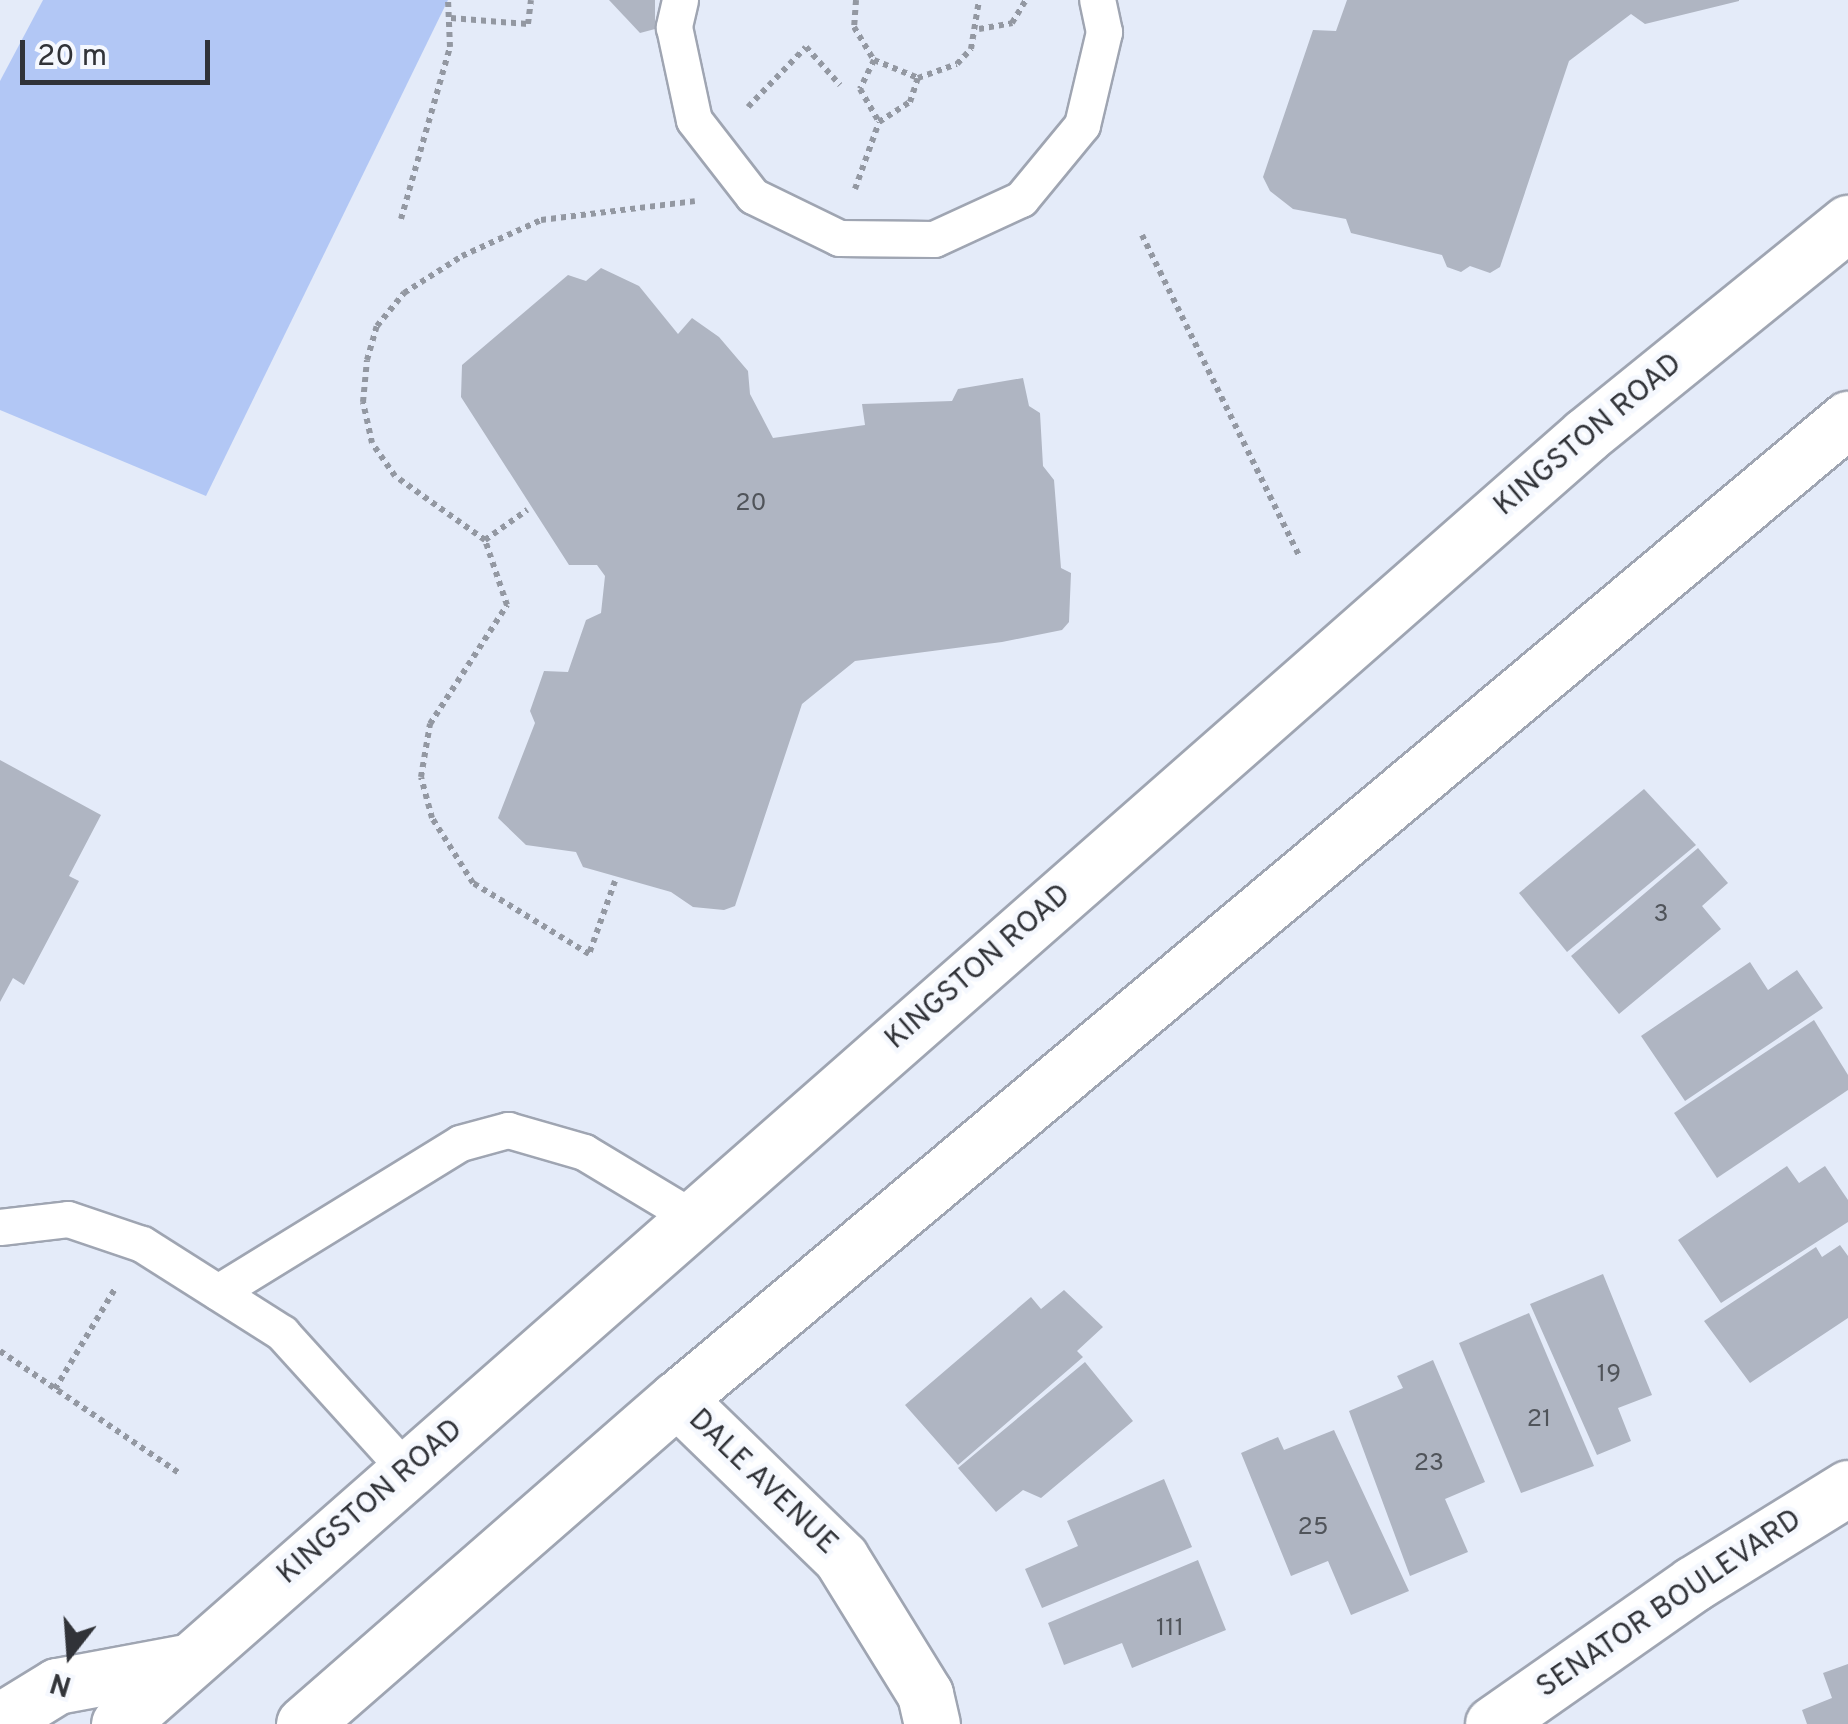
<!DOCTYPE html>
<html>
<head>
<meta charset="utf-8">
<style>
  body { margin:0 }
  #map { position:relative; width:1848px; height:1724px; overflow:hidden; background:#e4ebf9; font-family:Overpass,sans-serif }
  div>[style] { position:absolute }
  .green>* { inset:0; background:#b2c7f5 }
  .building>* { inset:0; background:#afb5c2 }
  .path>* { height:6px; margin-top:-3px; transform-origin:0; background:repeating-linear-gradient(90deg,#9398a2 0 5px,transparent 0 10px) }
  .roads { filter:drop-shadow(2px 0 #9fa5b2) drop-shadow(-2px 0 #9fa5b2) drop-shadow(0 2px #9fa5b2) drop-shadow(0 -2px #9fa5b2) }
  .service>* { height:35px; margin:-17.5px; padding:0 17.5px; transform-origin:17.5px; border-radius:17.5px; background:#fff }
  .minor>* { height:55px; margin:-27.5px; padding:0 27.5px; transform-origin:27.5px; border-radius:27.5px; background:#fff }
  .primary>* { height:55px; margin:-27.5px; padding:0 27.5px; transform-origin:27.5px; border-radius:27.5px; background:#fff }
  span { translate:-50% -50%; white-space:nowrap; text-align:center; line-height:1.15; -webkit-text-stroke:9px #f5f8fe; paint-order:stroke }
  .number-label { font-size:25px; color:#50545a }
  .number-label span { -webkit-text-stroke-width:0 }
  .street-label { font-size:30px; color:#313338 }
  .north { position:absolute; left:20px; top:1604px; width:100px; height:100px; -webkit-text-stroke:8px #f5f8fe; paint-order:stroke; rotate:197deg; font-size:28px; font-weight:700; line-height:40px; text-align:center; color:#313338 }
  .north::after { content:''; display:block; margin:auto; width:35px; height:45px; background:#313338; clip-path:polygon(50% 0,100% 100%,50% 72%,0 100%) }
  .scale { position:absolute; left:20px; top:40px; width:190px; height:45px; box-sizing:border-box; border:5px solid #313338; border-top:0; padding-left:12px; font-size:30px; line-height:35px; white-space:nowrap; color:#313338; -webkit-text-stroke:8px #f5f8fe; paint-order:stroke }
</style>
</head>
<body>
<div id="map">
  <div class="green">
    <i style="clip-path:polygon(43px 0,448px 0,206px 496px,0 410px,0 81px)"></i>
  </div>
  <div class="building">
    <i style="clip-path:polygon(609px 0,655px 0,655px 29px,640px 33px)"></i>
    <i style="clip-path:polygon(1347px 0,1739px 0,1739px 1px,1645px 24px,1631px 14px,1569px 61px,1500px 267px,1490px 273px,1470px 266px,1461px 272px,1447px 267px,1442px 255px,1351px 233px,1346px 219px,1293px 209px,1270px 191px,1263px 177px,1313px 30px,1336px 31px)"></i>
    <i style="clip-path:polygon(601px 268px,639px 286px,678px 334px,692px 318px,719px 337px,748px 371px,750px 394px,773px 438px,865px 425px,862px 404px,952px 401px,958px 389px,1023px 378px,1029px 406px,1040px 413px,1043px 466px,1054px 480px,1061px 568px,1071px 573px,1069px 622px,1062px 630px,1002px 642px,855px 661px,802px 704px,735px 906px,724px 910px,693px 907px,671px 892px,583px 867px,576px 852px,526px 845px,498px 818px,535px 723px,530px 711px,544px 671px,568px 672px,586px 620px,601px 613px,605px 576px,597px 565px,569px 565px,461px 397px,462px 365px,568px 275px,586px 281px)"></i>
    <i style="clip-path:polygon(0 760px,101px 815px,69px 876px,79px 881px,24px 985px,13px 978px,0 1002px)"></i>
    <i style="clip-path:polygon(1644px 789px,1696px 845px,1567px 952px,1519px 893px)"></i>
    <i style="clip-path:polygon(1698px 848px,1728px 883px,1702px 906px,1721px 929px,1619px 1014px,1571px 956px)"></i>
    <i style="clip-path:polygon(1750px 962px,1768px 990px,1797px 970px,1823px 1008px,1685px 1101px,1641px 1036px)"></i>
    <i style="clip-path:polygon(1814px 1020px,1848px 1075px,1848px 1090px,1717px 1178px,1674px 1113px)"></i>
    <i style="clip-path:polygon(1787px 1166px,1799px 1183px,1825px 1166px,1848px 1200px,1848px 1222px,1721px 1303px,1678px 1240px)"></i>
    <i style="clip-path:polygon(1840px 1245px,1848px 1256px,1848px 1318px,1750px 1383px,1704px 1321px,1816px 1247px,1822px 1257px)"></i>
    <i style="clip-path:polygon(1603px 1274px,1652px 1395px,1618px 1408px,1631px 1441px,1597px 1455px,1530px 1304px)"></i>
    <i style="clip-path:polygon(1064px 1290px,1103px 1327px,1077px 1351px,1083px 1357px,958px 1465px,905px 1405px,1031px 1297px,1041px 1309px)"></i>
    <i style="clip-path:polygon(1529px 1313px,1594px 1466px,1521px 1493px,1459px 1343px)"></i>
    <i style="clip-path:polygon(1433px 1360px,1485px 1482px,1445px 1499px,1468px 1552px,1410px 1576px,1349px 1411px,1403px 1388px,1397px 1376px)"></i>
    <i style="clip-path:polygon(1085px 1362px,1133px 1421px,1041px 1498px,1023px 1490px,996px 1512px,958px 1468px)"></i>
    <i style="clip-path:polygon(1334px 1430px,1409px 1591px,1351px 1615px,1328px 1561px,1291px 1576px,1241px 1453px,1278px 1437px,1284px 1450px)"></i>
    <i style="clip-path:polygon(1164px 1479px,1192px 1547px,1042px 1608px,1025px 1569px,1078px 1546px,1067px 1521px)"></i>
    <i style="clip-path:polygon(1198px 1560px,1226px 1630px,1132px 1668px,1122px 1643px,1064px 1665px,1048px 1623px)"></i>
    <i style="clip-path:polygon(1848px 1664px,1848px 1724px,1807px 1724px,1802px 1710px,1832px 1698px,1823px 1673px)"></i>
  </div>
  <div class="path">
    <i style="left:856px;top:0;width:27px;rotate:94deg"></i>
    <i style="left:854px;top:27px;width:39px;rotate:59deg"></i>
    <i style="left:874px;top:60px;width:48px;rotate:22.2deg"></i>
    <i style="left:918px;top:78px;width:41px;rotate:-19.7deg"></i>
    <i style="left:957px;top:64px;width:21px;rotate:-47deg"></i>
    <i style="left:971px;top:49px;width:50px;rotate:-80.7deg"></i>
    <i style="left:451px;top:18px;width:77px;rotate:4.5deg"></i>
    <i style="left:528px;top:24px;width:24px;rotate:-83deg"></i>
    <i style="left:979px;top:29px;width:34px;rotate:-10deg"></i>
    <i style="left:1012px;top:23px;width:27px;rotate:-59deg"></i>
    <i style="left:874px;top:60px;width:32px;rotate:116deg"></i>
    <i style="left:860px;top:89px;width:38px;rotate:60deg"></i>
    <i style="left:748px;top:107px;width:83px;rotate:-46deg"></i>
    <i style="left:806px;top:47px;width:51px;rotate:48.2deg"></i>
    <i style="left:855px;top:189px;width:71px;rotate:-70.3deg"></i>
    <i style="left:879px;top:122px;width:37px;rotate:-33deg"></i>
    <i style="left:910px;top:102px;width:25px;rotate:-72deg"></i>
    <i style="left:401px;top:219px;width:179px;rotate:-74.1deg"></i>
    <i style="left:450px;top:47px;width:47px;rotate:-92.4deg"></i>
    <i style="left:1142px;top:235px;width:356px;rotate:63.9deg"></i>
    <i style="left:485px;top:540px;width:52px;rotate:-35.5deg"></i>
    <i style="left:615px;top:881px;width:77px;rotate:109.6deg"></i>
    <i style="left:589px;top:954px;width:136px;rotate:-148.5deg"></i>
    <i style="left:473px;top:883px;width:77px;rotate:-122.2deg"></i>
    <i style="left:432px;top:818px;width:42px;rotate:-105deg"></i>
    <i style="left:421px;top:777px;width:54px;rotate:-80.4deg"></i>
    <i style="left:430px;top:724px;width:142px;rotate:-57.1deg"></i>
    <i style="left:507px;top:605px;width:69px;rotate:-108.7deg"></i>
    <i style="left:485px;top:540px;width:110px;rotate:-144.6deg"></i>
    <i style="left:395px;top:476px;width:40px;rotate:-124.9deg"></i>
    <i style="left:372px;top:443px;width:42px;rotate:-102.4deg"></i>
    <i style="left:363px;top:402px;width:42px;rotate:-84.6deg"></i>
    <i style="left:367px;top:360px;width:35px;rotate:-74deg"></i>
    <i style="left:377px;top:326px;width:43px;rotate:-50.7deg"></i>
    <i style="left:404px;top:293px;width:69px;rotate:-32.5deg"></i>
    <i style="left:462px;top:256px;width:87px;rotate:-24.5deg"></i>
    <i style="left:541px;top:220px;width:155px;rotate:-7deg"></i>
    <i style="left:0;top:1351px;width:218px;rotate:34.3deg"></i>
    <i style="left:55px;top:1389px;width:119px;rotate:-59.1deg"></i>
  </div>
  <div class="roads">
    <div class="service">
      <i style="left:680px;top:0;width:28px;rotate:103deg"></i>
      <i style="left:674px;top:27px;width:95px;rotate:77.9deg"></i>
      <i style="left:694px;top:120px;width:96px;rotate:52.2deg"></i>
      <i style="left:753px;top:196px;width:96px;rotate:26deg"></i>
      <i style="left:839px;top:238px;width:95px;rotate:0.6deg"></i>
      <i style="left:934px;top:239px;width:96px;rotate:-24.7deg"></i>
      <i style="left:1021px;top:199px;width:96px;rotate:-50.5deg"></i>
      <i style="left:1082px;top:125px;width:96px;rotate:-76.7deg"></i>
      <i style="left:1104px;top:32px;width:33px;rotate:-102deg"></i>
      <i style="left:0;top:1227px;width:68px;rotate:-6.7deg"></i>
      <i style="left:68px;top:1219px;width:78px;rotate:18.7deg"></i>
      <i style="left:142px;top:1244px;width:166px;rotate:32.4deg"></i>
      <i style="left:282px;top:1333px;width:186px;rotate:47.8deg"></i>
      <i style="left:218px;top:1292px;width:284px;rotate:-31.6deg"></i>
      <i style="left:460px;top:1143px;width:50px;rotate:-15.2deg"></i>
      <i style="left:508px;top:1130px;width:79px;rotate:16.1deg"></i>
      <i style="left:584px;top:1152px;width:128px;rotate:31deg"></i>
    </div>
    <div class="minor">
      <i style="left:677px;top:1399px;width:228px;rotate:44.1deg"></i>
      <i style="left:841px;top:1558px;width:160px;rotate:58.3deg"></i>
      <i style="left:925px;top:1694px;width:31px;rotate:77deg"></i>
      <i style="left:0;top:1721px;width:67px;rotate:-31.6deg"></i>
      <i style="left:57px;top:1686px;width:135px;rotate:-10.6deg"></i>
      <i style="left:1493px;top:1724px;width:244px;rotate:-35deg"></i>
      <i style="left:1693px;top:1584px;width:182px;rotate:-31.8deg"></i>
    </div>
    <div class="primary">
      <i style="left:119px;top:1724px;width:1953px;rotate:-41.3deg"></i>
      <i style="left:1586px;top:435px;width:337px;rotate:-39deg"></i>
      <i style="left:304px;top:1724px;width:495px;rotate:-41.1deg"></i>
      <i style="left:677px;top:1399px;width:1527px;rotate:-39.93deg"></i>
    </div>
  </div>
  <div class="number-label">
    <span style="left:751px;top:504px">20</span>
    <span style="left:1661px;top:915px">3</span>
    <span style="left:1609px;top:1375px">19</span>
    <span style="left:1539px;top:1420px">21</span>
    <span style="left:1429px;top:1464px">23</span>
    <span style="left:1313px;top:1528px">25</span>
    <span style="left:1170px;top:1629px">111</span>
  </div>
  <div class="street-label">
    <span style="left:1589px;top:436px;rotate:-40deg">KINGSTON ROAD</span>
    <span style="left:979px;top:968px;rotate:-41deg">KINGSTON ROAD</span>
    <span style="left:762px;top:1483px;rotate:44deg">DALE AVENUE</span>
    <span style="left:371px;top:1503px;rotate:-41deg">KINGSTON ROAD</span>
    <span style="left:1670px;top:1605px;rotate:-34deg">SENATOR BOULEVARD</span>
  </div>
  <div class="north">N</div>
  <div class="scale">20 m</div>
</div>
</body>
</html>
